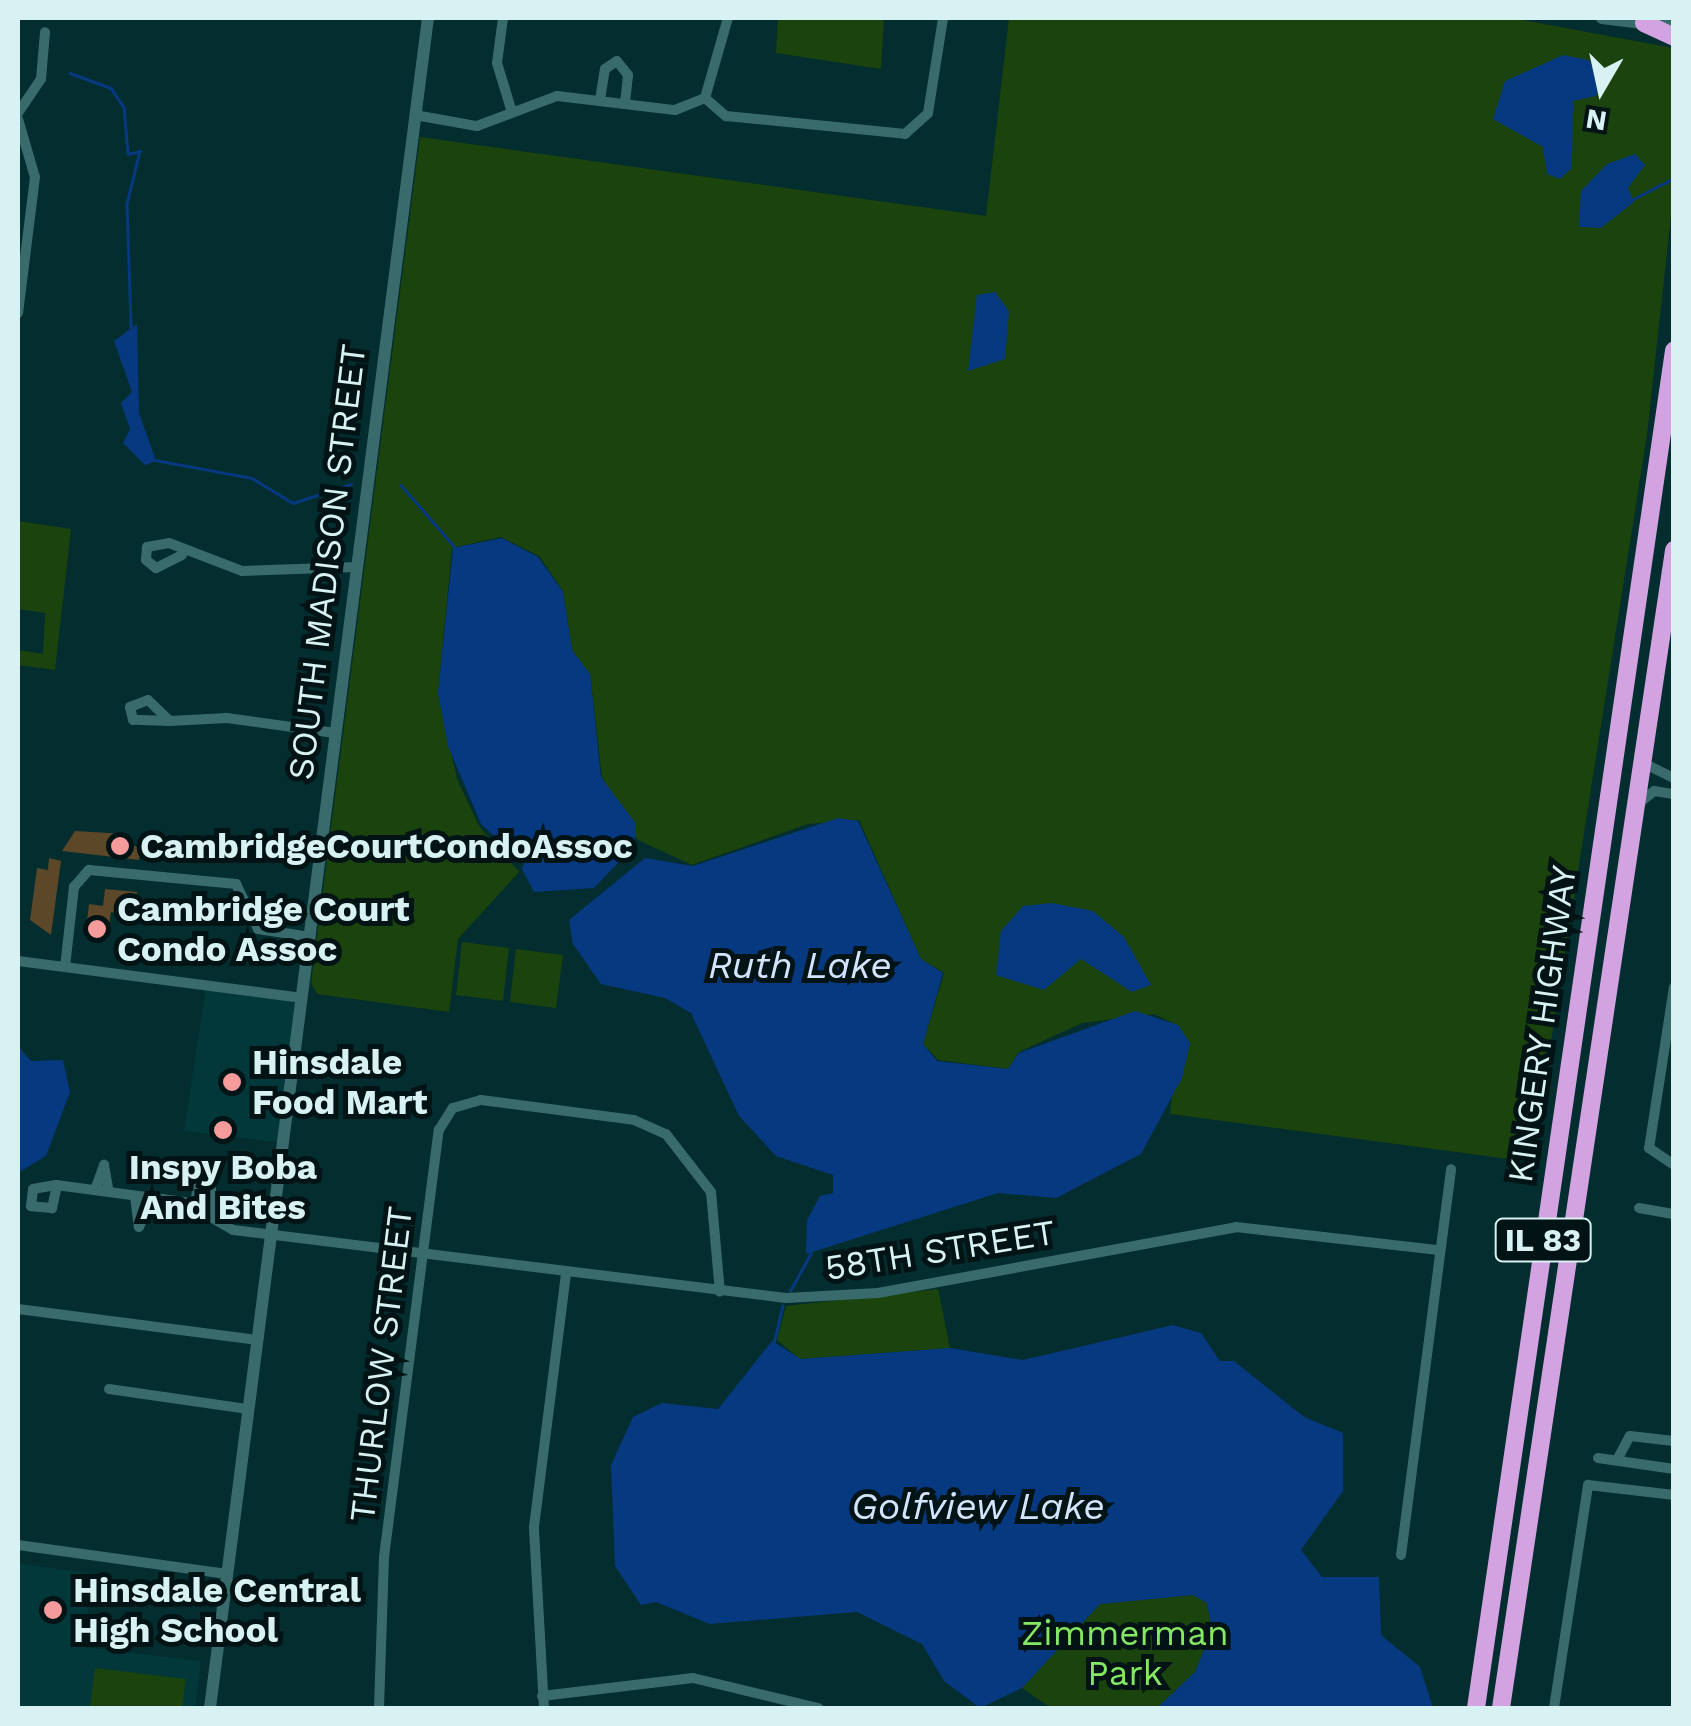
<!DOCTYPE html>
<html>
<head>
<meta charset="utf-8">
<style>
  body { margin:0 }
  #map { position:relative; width:1691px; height:1726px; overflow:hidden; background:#032d2e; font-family:"Work Sans",sans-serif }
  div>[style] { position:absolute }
  .built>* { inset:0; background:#023839 }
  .green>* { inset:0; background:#1b430d }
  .water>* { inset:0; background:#063980 }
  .stream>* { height:2.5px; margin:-1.25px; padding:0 1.25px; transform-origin:1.25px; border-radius:1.25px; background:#063980 }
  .building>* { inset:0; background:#5c4828 }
  .minor>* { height:10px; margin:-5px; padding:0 5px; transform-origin:5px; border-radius:5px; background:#396b6d }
  .tertiary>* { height:12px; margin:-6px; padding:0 6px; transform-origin:6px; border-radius:6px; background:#396b6d }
  .motorway>* { height:18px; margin:-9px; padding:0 9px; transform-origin:9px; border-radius:9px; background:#d3a3e1 }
  .dots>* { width:28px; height:28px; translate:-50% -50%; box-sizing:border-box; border:5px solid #011314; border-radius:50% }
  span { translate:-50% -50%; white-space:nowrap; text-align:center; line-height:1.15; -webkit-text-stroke:10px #011314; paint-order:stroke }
  .shield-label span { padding:2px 8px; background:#011314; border:2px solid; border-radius:8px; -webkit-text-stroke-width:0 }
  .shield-label { font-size:32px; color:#d8f2f3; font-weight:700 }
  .street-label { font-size:35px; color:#d8f2f3 }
  .poi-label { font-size:35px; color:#d8f2f3; font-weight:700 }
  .left { translate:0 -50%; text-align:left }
  .park-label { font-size:35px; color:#84e864 }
  .water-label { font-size:38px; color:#d3e4fd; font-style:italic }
  .frame { position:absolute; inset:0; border:20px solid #d8f2f3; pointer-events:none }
  .north { position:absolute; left:1551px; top:40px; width:100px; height:100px; -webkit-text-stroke:8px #011314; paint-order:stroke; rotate:189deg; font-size:28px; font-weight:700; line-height:40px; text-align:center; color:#d8f2f3 }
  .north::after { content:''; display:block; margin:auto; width:35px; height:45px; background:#d8f2f3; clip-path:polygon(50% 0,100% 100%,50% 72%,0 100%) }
</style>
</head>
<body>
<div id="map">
  <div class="built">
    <i style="clip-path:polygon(206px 986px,301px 998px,284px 1143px,184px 1131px)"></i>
    <i style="clip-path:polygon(18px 1563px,93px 1574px,84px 1647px,201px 1661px,195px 1708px,18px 1708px)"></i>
  </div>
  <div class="green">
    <i style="clip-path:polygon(778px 18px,884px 18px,881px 69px,776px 53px)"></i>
    <i style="clip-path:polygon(1009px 18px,1512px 18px,1673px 48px,1673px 197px,1647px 435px,1532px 1162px,1170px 1114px,1179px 1026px,1154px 1014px,1082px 1023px,1019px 1052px,1008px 1069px,938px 1060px,923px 1044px,944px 973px,921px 959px,859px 820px,808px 824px,692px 865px,638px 840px,602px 777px,590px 674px,572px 650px,563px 591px,539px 556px,501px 537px,452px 548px,438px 694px,457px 779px,479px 826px,519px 872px,458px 939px,449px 1012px,317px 994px,311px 983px,420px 137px,986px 216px)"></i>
    <i style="clip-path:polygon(18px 521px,71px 529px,55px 670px,18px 665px,18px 650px,43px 654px,45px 613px,18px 609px)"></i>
    <i style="clip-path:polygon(462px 942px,509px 948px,503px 1001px,456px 995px)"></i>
    <i style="clip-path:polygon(516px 949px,563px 955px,556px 1008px,510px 1002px)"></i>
    <i style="clip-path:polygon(938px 1289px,950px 1348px,800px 1359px,777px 1340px,786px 1306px)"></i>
    <i style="clip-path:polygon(1193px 1595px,1207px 1603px,1212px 1630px,1195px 1672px,1157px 1708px,1051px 1708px,1022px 1688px,1100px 1604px)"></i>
    <i style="clip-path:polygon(95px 1668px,186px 1679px,182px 1708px,90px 1708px)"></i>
  </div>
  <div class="water">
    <i style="clip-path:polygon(1563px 55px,1588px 60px,1605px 76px,1596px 96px,1573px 101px,1572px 168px,1560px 179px,1547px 174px,1543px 147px,1493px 119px,1505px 81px)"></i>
    <i style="clip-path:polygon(1635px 154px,1645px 165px,1628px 188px,1634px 202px,1601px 228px,1579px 227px,1581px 191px,1607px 164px)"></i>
    <i style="clip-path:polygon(995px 292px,1009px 311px,1005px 359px,968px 371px,977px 295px)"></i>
    <i style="clip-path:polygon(137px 324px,139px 413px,156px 461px,145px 465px,123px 443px,130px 429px,121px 403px,132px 392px,114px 341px)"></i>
    <i style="clip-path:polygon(502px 538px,538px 557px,563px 592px,572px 650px,590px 674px,601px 777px,636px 824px,635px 845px,594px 888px,534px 892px,522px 869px,530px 849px,506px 847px,481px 824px,448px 746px,438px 693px,453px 548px)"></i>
    <i style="clip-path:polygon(838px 818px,858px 821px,921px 959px,943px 973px,923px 1044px,937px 1061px,1008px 1069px,1019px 1053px,1135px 1011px,1178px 1025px,1190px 1043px,1182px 1078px,1141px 1154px,1056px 1198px,998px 1193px,806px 1254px,807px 1220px,820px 1196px,833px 1193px,833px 1175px,776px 1156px,739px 1116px,691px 1013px,665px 998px,601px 984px,573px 944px,569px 920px,645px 858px,693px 866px)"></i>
    <i style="clip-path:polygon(1052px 903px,1093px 911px,1124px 937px,1151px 985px,1132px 992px,1081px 959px,1044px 990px,996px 975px,1001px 931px,1023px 906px)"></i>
    <i style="clip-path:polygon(18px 1046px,31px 1061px,63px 1060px,70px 1092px,46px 1156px,18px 1173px)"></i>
    <i style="clip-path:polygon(1173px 1325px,1201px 1333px,1220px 1361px,1234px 1361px,1304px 1417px,1343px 1433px,1343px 1491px,1301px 1550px,1322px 1577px,1379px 1577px,1381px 1635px,1420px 1667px,1433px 1708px,1157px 1708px,1195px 1672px,1212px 1630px,1207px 1603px,1193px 1595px,1100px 1604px,1022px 1688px,980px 1708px,944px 1681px,922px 1644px,857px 1612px,710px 1624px,656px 1602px,641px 1605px,615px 1566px,611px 1465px,633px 1417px,662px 1403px,718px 1409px,772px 1341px,801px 1359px,950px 1348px,1023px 1360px)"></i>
  </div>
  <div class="stream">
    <i style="left:70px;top:73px;width:44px;rotate:20.1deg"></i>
    <i style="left:111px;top:88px;width:23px;rotate:56deg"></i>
    <i style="left:124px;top:107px;width:47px;rotate:85.1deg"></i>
    <i style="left:128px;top:154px;width:12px;rotate:-14deg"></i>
    <i style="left:140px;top:151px;width:55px;rotate:103.8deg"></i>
    <i style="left:127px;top:204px;width:123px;rotate:88.1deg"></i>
    <i style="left:1633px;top:199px;width:46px;rotate:-27.1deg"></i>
    <i style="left:155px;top:460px;width:99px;rotate:10.5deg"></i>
    <i style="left:252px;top:478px;width:48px;rotate:31.4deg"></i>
    <i style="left:293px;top:503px;width:61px;rotate:-18.1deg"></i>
    <i style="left:401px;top:485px;width:81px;rotate:49deg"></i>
    <i style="left:790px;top:1291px;width:43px;rotate:-61.1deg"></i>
    <i style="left:774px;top:1342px;width:37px;rotate:-77deg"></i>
  </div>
  <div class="building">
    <i style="clip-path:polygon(75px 831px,125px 834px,123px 844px,141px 847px,139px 860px,62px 851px)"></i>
    <i style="clip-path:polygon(49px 858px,61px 861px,51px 935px,30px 920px,37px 868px,48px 870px)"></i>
    <i style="clip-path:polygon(105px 889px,137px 892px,134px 915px,111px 912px,107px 940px,85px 937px,89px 904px,103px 906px)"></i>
  </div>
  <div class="minor">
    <i style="left:503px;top:18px;width:45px;rotate:97.6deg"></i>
    <i style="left:497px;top:63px;width:48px;rotate:73.1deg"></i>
    <i style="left:705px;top:98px;width:28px;rotate:41deg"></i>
    <i style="left:726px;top:116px;width:180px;rotate:5.7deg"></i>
    <i style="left:905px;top:134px;width:31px;rotate:-42deg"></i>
    <i style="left:928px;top:113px;width:96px;rotate:-81deg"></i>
    <i style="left:705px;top:98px;width:83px;rotate:-74deg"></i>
    <i style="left:600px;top:100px;width:31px;rotate:-81deg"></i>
    <i style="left:605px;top:69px;width:14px;rotate:-34deg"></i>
    <i style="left:617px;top:61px;width:18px;rotate:52deg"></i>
    <i style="left:628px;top:75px;width:29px;rotate:96deg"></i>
    <i style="left:18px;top:113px;width:41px;rotate:-55.9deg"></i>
    <i style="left:41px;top:79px;width:47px;rotate:-85.1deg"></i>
    <i style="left:415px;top:115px;width:63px;rotate:10.1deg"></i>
    <i style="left:477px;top:126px;width:85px;rotate:-20.6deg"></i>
    <i style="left:557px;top:96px;width:119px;rotate:6.8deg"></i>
    <i style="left:675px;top:110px;width:32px;rotate:-22deg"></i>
    <i style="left:18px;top:119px;width:60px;rotate:73.7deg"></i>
    <i style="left:35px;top:177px;width:137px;rotate:97.1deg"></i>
    <i style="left:182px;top:555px;width:29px;rotate:153deg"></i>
    <i style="left:156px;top:568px;width:13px;rotate:-141deg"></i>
    <i style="left:146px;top:560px;width:13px;rotate:-86deg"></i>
    <i style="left:147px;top:547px;width:22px;rotate:-10deg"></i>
    <i style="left:169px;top:543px;width:78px;rotate:21deg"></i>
    <i style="left:242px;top:571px;width:114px;rotate:-2deg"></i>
    <i style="left:170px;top:721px;width:37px;rotate:-178deg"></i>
    <i style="left:133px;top:720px;width:13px;rotate:-103deg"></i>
    <i style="left:130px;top:707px;width:19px;rotate:-21deg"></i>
    <i style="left:148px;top:700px;width:30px;rotate:44deg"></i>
    <i style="left:170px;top:721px;width:57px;rotate:-3deg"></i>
    <i style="left:227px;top:718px;width:109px;rotate:7.9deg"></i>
    <i style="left:1641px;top:762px;width:37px;rotate:26deg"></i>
    <i style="left:1638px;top:804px;width:21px;rotate:-39deg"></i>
    <i style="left:1654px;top:791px;width:20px;rotate:9deg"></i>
    <i style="left:18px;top:961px;width:285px;rotate:7.4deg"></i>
    <i style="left:65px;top:967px;width:81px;rotate:-83.6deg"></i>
    <i style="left:74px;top:887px;width:23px;rotate:-49deg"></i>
    <i style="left:89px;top:870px;width:148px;rotate:5.4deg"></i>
    <i style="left:236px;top:884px;width:50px;rotate:63.9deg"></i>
    <i style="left:258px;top:929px;width:53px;rotate:8.7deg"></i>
    <i style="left:1674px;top:987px;width:163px;rotate:98.8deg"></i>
    <i style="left:1649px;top:1148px;width:30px;rotate:34deg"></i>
    <i style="left:57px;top:1185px;width:24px;rotate:102deg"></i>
    <i style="left:52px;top:1208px;width:21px;rotate:-175deg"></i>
    <i style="left:31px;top:1206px;width:17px;rotate:-83deg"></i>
    <i style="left:33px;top:1189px;width:23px;rotate:-10deg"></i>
    <i style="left:56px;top:1185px;width:129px;rotate:7.6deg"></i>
    <i style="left:184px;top:1202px;width:56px;rotate:29.7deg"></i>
    <i style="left:233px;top:1230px;width:557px;rotate:7.01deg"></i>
    <i style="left:786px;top:1298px;width:92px;rotate:-3.1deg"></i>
    <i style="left:878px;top:1293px;width:364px;rotate:-10.4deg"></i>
    <i style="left:1236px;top:1227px;width:204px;rotate:6.5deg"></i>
    <i style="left:95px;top:1190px;width:27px;rotate:-70deg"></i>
    <i style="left:104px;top:1165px;width:27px;rotate:80deg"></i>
    <i style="left:135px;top:1196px;width:31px;rotate:83deg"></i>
    <i style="left:139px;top:1227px;width:32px;rotate:-66deg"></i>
    <i style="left:194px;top:1206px;width:28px;rotate:-77deg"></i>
    <i style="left:200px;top:1179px;width:11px"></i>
    <i style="left:211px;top:1179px;width:39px;rotate:90deg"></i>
    <i style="left:1639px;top:1208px;width:36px;rotate:10deg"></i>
    <i style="left:18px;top:1309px;width:240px;rotate:7.4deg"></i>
    <i style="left:109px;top:1389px;width:139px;rotate:8.2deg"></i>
    <i style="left:1598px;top:1458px;width:77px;rotate:8.2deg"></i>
    <i style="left:1617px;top:1460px;width:27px;rotate:-62deg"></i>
    <i style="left:1630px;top:1436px;width:44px;rotate:6.5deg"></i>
    <i style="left:18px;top:1545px;width:211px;rotate:7.9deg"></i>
    <i style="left:1401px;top:1555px;width:389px;rotate:-82.6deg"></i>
    <i style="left:542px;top:1696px;width:152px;rotate:-6.8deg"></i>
    <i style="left:693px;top:1678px;width:129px;rotate:13.5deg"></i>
    <i style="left:379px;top:1708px;width:151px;rotate:-88.1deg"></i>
    <i style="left:384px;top:1557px;width:431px;rotate:-82.7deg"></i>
    <i style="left:439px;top:1130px;width:26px;rotate:-58deg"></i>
    <i style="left:453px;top:1108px;width:29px;rotate:-16deg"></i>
    <i style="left:481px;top:1100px;width:154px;rotate:7.4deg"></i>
    <i style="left:634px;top:1120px;width:35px;rotate:24deg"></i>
    <i style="left:666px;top:1134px;width:73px;rotate:52.2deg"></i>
    <i style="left:711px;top:1192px;width:100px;rotate:84.9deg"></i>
    <i style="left:544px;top:1708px;width:181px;rotate:-93.2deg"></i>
    <i style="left:534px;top:1527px;width:257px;rotate:-82.8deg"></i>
    <i style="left:1554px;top:1708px;width:226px;rotate:-81.3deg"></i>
    <i style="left:1588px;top:1485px;width:87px;rotate:6.6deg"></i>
  </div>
  <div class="tertiary">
    <i style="left:1602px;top:18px;width:73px;rotate:7.1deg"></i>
    <i style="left:210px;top:1708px;width:1704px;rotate:-82.65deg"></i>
  </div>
  <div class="motorway">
    <i style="left:1644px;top:23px;width:33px;rotate:25deg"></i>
    <i style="left:1476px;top:1708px;width:1372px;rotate:-81.7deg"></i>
    <i style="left:1501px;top:1708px;width:1171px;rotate:-81.5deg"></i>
  </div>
  <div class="dots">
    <i style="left:120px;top:846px;background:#f59b9c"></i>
    <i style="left:97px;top:929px;background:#f59b9c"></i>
    <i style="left:232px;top:1082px;background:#f59b9c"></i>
    <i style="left:223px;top:1130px;background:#f59b9c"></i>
    <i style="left:53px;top:1610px;background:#f59b9c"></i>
  </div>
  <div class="shield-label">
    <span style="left:1543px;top:1240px">IL 83</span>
  </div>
  <div class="street-label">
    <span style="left:327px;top:562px;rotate:-83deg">SOUTH MADISON STREET</span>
    <span style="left:1542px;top:1024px;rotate:-82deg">KINGERY HIGHWAY</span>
    <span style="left:940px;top:1250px;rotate:-9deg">58TH STREET</span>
    <span style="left:381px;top:1364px;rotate:-83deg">THURLOW STREET</span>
  </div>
  <div class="poi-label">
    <span class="left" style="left:140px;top:846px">CambridgeCourtCondoAssoc</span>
    <span class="left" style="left:117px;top:929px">Cambridge Court<br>Condo Assoc</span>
    <span class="left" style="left:252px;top:1082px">Hinsdale<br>Food Mart</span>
    <span style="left:223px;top:1187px">Inspy Boba<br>And Bites</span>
    <span class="left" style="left:73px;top:1610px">Hinsdale Central<br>High School</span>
  </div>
  <div class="park-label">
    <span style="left:1125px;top:1653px">Zimmerman<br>Park</span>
  </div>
  <div class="water-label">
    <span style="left:800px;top:966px">Ruth Lake</span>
    <span style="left:978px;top:1507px">Golfview Lake</span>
  </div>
  <div class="frame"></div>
  <div class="north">N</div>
</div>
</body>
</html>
